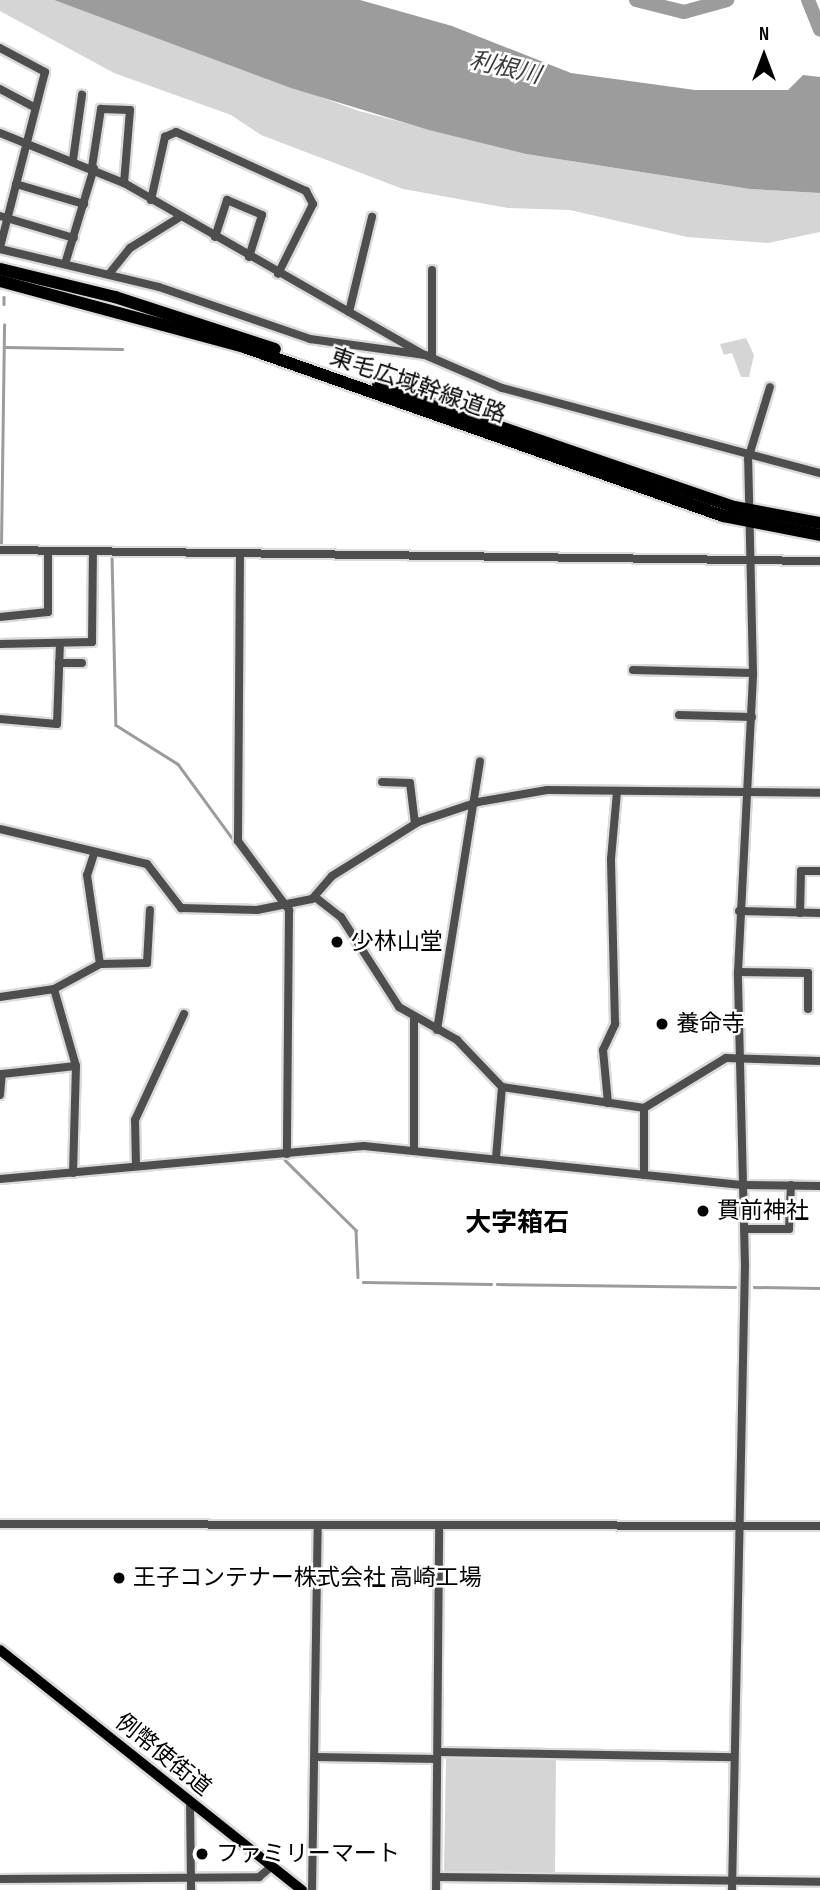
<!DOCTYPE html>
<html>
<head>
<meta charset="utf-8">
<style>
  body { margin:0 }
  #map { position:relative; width:820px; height:1890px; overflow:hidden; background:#fff; font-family:"Sofia Sans Condensed","Noto Sans JP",sans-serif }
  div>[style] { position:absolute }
  .green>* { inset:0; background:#d5d5d5 }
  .water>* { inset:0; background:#9c9c9c }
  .stream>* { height:2.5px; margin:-1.25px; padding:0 1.25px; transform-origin:1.25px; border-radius:1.25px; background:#9c9c9c }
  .river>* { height:14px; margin:-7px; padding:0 7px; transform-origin:7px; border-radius:7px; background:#9c9c9c }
  .roads { filter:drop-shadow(2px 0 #dbdbdb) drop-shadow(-2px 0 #dbdbdb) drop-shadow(0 2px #dbdbdb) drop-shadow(0 -2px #dbdbdb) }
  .minor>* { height:8px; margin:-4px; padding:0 4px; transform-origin:4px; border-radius:4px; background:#4e4e4e }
  .major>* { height:10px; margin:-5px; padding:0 5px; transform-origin:5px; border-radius:5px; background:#000 }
  .highway>* { height:12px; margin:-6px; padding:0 6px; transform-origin:6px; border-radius:6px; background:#000 }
  .dots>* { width:19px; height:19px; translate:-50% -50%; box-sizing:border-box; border:4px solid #fff; border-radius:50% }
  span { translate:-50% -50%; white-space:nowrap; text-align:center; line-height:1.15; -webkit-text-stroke:5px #fff; paint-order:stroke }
  .street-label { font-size:23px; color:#000 }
  .poi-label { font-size:23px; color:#000 }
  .left { translate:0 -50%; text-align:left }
  .water-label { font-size:24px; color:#3d3d3d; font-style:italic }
  .quarter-label { font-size:26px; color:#000; font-weight:700 }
  .north { position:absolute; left:729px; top:21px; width:70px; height:70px; -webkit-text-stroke:5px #fff; paint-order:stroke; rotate:0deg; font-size:19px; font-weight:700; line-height:28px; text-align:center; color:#000 }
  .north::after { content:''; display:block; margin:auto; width:24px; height:32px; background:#000; clip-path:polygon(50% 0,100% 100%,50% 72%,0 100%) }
</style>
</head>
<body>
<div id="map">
  <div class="green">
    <i style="clip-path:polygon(0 0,54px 0,359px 111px,526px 154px,750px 189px,820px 193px,820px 232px,768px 243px,687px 237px,570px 210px,508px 208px,403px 189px,261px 135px,231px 115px,114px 73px,0 11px)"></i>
    <i style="clip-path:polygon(746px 338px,754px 355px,749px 377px,741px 377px,732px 353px,724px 355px,720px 344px)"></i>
    <i style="clip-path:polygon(446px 1757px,556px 1758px,555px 1873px,444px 1871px)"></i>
  </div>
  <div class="water">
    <i style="clip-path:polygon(54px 0,360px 0,452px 26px,571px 73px,695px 90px,788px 90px,803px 75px,820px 77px,820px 193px,750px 189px,526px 154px,429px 130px,291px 88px)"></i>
  </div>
  <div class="stream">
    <i style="left:4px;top:297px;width:7px;rotate:90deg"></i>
    <i style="left:6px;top:347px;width:116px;rotate:1deg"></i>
    <i style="left:1px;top:545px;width:220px;rotate:-89.2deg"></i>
    <i style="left:112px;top:555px;width:170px;rotate:88.7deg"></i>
    <i style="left:116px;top:725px;width:73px;rotate:32.2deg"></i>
    <i style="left:178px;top:764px;width:97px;rotate:53.8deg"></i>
    <i style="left:270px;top:890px;width:13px;rotate:58deg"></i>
    <i style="left:285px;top:1160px;width:100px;rotate:44.6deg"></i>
    <i style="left:356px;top:1230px;width:47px;rotate:87.6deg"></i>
    <i style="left:363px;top:1282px;width:128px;rotate:0.9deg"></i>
    <i style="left:497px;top:1284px;width:238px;rotate:0.7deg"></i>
    <i style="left:754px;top:1287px;width:66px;rotate:0.9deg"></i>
  </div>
  <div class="river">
    <i style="left:636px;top:0;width:49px;rotate:14deg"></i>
    <i style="left:684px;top:12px;width:45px;rotate:-15.6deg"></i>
    <i style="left:808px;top:0;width:32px;rotate:68deg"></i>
  </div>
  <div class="roads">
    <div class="minor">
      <i style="left:0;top:48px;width:51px;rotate:28.1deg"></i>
      <i style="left:45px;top:72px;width:181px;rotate:104.4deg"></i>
      <i style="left:0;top:89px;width:40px;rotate:28deg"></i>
      <i style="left:0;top:133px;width:134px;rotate:22deg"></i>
      <i style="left:124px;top:183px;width:344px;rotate:29.8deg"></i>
      <i style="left:73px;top:160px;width:66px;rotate:-82.1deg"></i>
      <i style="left:92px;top:167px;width:59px;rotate:-81.2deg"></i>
      <i style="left:101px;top:109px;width:29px;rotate:2deg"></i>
      <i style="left:130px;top:110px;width:73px;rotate:94.7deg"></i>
      <i style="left:16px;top:184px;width:71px;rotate:16.4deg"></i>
      <i style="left:151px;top:200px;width:65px;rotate:-77.5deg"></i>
      <i style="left:165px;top:137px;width:12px;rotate:-24deg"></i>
      <i style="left:176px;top:132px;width:143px;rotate:24.4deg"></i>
      <i style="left:306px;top:191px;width:15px;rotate:62deg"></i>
      <i style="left:313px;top:204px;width:78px;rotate:116.6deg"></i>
      <i style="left:0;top:216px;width:77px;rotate:16.6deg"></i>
      <i style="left:215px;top:237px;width:39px;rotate:-72deg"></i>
      <i style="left:227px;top:200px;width:38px;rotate:23deg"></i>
      <i style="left:262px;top:215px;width:44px;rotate:107.2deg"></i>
      <i style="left:0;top:249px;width:163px;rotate:13.4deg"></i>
      <i style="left:159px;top:287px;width:160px;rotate:19deg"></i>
      <i style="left:310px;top:339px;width:116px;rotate:7.9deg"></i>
      <i style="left:425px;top:355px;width:84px;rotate:23.2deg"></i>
      <i style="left:502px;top:388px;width:329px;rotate:15deg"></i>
      <i style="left:65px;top:264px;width:100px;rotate:-73.2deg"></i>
      <i style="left:109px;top:274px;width:33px;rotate:-51deg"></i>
      <i style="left:130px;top:248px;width:59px;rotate:-31.8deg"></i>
      <i style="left:349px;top:312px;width:98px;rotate:-76.4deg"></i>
      <i style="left:432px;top:357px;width:87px;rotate:-90deg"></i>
      <i style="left:0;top:550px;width:820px;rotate:0.77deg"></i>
      <i style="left:240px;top:553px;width:288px;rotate:90.4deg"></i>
      <i style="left:238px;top:841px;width:86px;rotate:53.5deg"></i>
      <i style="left:289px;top:910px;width:244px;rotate:90.5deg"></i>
      <i style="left:0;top:617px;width:48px;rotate:-5.9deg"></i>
      <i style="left:48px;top:612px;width:61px;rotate:-90deg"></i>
      <i style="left:0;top:644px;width:92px;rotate:-1.2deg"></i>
      <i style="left:92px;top:642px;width:91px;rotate:-89.4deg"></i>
      <i style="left:59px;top:663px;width:23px"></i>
      <i style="left:633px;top:670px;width:120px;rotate:1.4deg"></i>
      <i style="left:679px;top:715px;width:73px;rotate:1.6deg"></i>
      <i style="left:0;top:719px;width:57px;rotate:5deg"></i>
      <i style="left:57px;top:724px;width:81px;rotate:-87.9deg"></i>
      <i style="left:382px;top:782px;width:28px;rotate:2deg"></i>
      <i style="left:410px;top:783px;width:41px;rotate:83deg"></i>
      <i style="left:0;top:829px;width:151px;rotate:13.4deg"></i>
      <i style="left:147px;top:864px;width:56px;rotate:52.3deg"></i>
      <i style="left:181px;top:908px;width:76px;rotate:1.5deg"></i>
      <i style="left:257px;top:910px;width:56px;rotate:-11.3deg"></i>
      <i style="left:312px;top:899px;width:30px;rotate:-49deg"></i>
      <i style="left:332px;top:876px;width:102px;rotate:-32.1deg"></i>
      <i style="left:418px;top:822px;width:63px;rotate:-18.4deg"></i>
      <i style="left:478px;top:802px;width:70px;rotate:-9.9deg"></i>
      <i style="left:547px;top:790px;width:273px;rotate:0.6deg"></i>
      <i style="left:94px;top:854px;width:22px;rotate:108deg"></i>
      <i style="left:87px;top:875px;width:90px;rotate:81.7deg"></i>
      <i style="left:315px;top:897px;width:33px;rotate:38deg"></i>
      <i style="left:341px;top:917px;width:107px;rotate:57.2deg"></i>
      <i style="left:399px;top:1007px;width:67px;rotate:29.6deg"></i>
      <i style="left:457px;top:1040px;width:65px;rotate:46.2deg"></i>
      <i style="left:502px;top:1087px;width:144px;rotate:8.4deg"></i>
      <i style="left:644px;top:1108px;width:96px;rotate:-31.4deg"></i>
      <i style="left:726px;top:1058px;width:94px;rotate:1.8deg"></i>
      <i style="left:739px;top:911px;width:81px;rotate:1.4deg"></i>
      <i style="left:800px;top:913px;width:42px;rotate:-88.6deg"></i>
      <i style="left:801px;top:871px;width:19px"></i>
      <i style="left:738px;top:972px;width:70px;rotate:0.8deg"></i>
      <i style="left:808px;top:973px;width:36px;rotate:90deg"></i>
      <i style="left:54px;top:989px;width:80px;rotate:74.1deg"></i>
      <i style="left:76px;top:1066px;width:107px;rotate:91.6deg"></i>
      <i style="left:0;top:997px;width:55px;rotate:-8.4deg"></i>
      <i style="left:54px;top:989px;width:52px;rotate:-28.5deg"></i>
      <i style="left:100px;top:964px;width:47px;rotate:-1.2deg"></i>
      <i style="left:147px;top:963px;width:53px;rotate:-86.8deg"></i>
      <i style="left:414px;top:1019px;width:131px;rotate:90deg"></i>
      <i style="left:437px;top:1030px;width:272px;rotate:-80.9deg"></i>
      <i style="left:0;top:1095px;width:21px;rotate:-85deg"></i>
      <i style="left:2px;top:1074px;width:74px;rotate:-6.2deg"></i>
      <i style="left:608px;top:1103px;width:53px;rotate:-95.4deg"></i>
      <i style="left:603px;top:1050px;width:29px;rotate:-65deg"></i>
      <i style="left:615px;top:1024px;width:165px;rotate:-91.4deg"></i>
      <i style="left:611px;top:859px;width:67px;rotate:-84.9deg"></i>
      <i style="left:496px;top:1158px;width:71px;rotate:-85.2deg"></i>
      <i style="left:136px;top:1166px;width:46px;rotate:-91.2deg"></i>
      <i style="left:135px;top:1120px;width:117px;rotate:-65.2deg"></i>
      <i style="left:644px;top:1175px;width:67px;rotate:-90deg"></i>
      <i style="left:0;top:1179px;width:365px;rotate:-5.2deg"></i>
      <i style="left:364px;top:1146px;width:382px;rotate:5.9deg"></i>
      <i style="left:744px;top:1185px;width:76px;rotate:0.8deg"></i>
      <i style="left:745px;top:1229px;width:44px"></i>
      <i style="left:789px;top:1229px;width:44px;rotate:-87.4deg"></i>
      <i style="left:0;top:1524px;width:820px;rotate:0.14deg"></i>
      <i style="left:438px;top:1752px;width:296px;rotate:1deg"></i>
      <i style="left:315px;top:1757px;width:122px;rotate:0.9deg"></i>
      <i style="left:190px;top:1802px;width:88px;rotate:89.3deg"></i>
      <i style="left:437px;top:1877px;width:383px;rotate:0.7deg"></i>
      <i style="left:0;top:1879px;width:259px;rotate:-0.4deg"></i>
      <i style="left:259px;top:1877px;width:16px;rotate:-40deg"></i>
      <i style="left:312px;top:1890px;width:364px;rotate:-89.1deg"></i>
      <i style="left:436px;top:1890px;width:363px;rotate:-89.5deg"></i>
      <i style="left:732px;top:1890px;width:624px;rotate:-88.81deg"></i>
      <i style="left:745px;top:1266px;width:294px;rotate:-91.4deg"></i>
      <i style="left:738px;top:972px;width:299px;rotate:-87.1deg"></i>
      <i style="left:753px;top:673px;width:214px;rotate:-91.3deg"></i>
      <i style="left:748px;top:459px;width:75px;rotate:-73deg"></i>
    </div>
    <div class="major">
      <i style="left:0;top:1650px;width:386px;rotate:38.5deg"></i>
    </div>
    <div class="highway">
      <i style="left:0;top:269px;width:118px;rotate:13.7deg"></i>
      <i style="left:115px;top:297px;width:168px;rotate:18deg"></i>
      <i style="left:0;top:281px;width:253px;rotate:15.1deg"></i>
      <i style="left:244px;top:347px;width:508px;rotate:19.43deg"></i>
      <i style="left:723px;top:516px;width:99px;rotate:11.1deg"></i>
      <i style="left:378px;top:385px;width:377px;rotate:18.9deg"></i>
      <i style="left:735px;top:507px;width:86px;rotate:10.7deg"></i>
    </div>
  </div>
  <div class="dots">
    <i style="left:337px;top:942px;background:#000"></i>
    <i style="left:662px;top:1024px;background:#000"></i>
    <i style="left:703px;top:1211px;background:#000"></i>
    <i style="left:119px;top:1578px;background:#000"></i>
    <i style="left:202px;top:1854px;background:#000"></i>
  </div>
  <div class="street-label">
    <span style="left:418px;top:386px;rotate:19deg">東毛広域幹線道路</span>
    <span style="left:163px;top:1755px;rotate:39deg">例幣使街道</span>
  </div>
  <div class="poi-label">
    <span class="left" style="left:351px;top:942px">少林山堂</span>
    <span class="left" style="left:676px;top:1024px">養命寺</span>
    <span class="left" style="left:717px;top:1211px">貫前神社</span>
    <span class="left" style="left:133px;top:1578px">王子コンテナー株式会社 高崎工場</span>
    <span class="left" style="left:216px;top:1854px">ファミリーマート</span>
  </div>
  <div class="water-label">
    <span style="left:505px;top:68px;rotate:13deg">利根川</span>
  </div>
  <div class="quarter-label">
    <span style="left:517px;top:1224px">大字箱石</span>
  </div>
  <div class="north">N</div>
</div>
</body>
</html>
